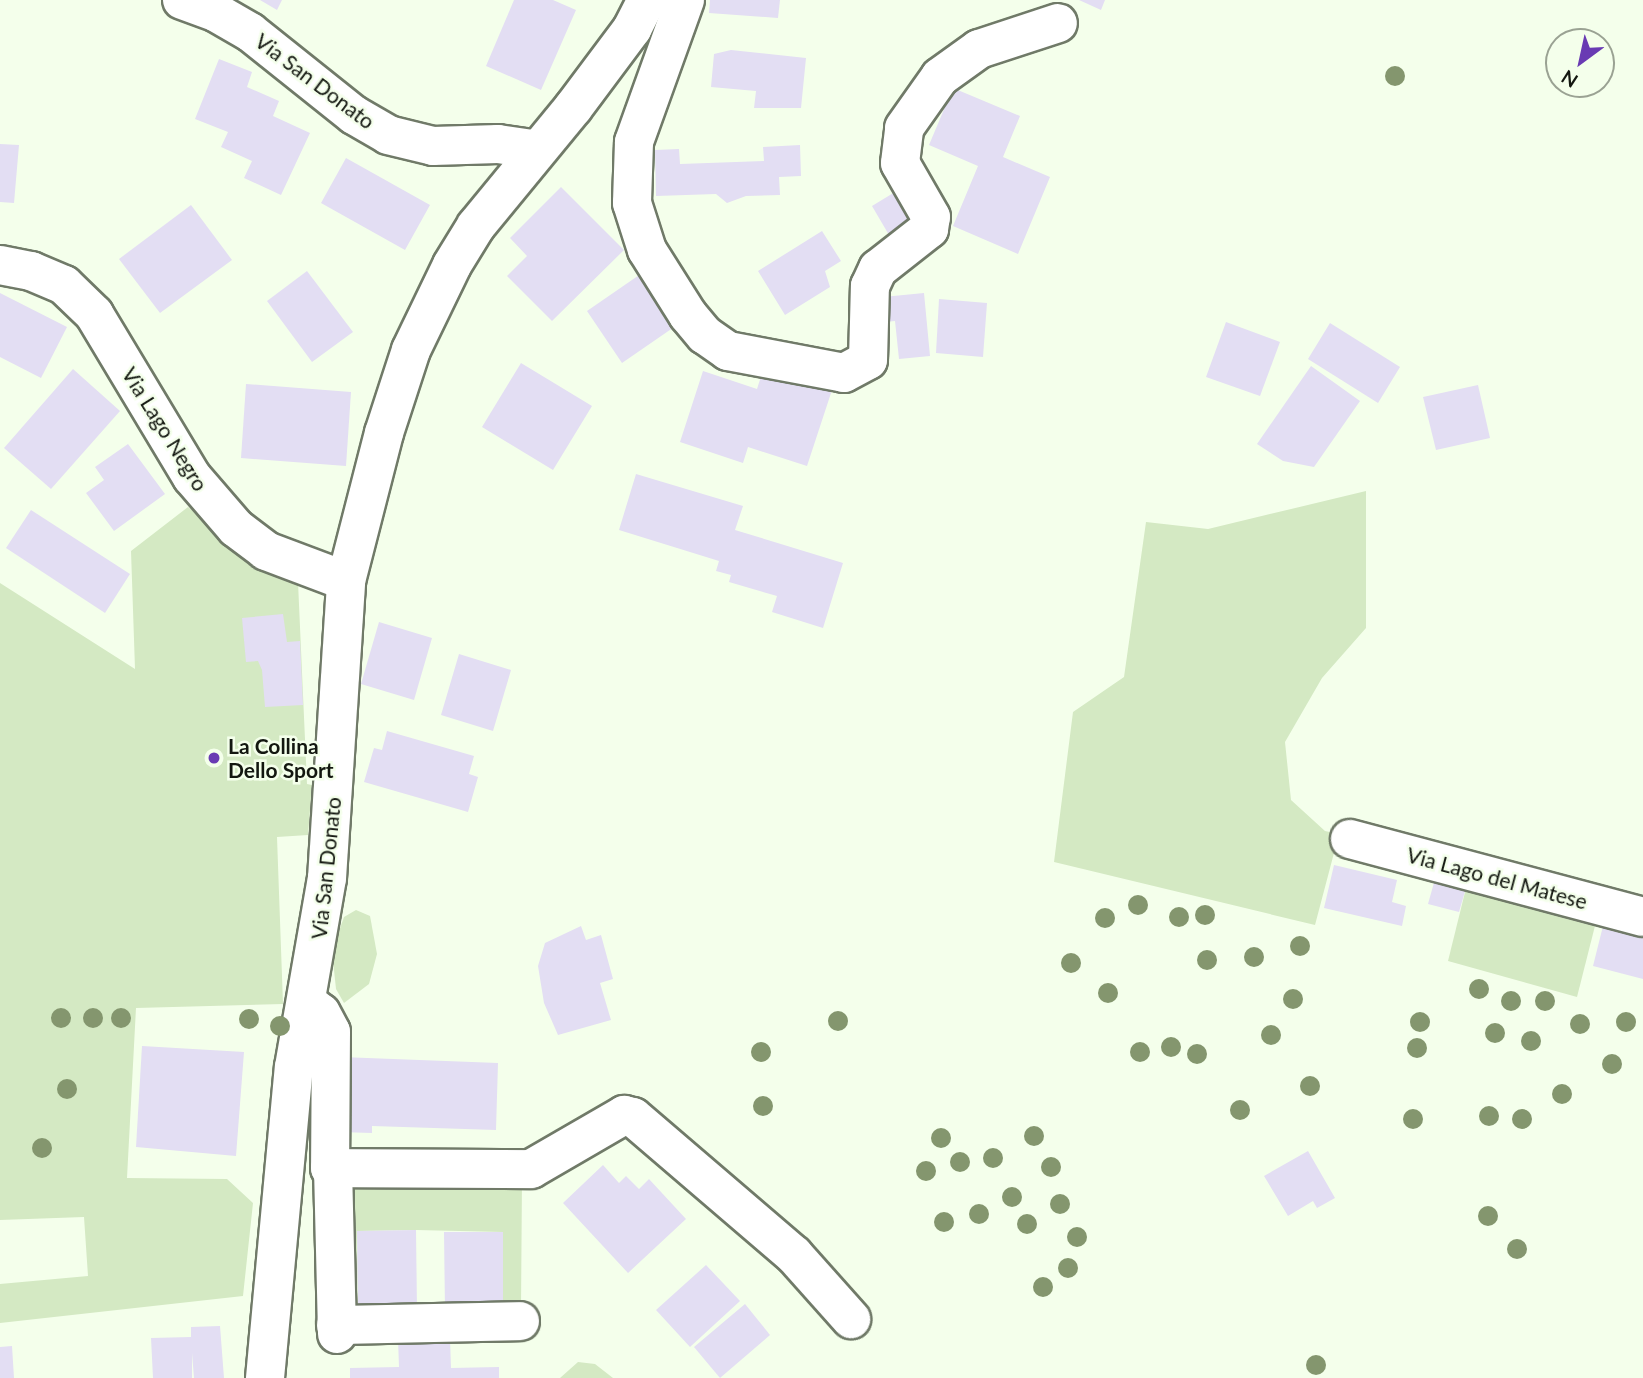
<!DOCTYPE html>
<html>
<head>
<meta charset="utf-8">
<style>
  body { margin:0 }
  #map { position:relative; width:1643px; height:1378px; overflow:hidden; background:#f4ffeb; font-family:Lato,sans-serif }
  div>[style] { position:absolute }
  .green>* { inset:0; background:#d4e9c3 }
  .building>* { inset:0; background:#e3def3 }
  .roads { filter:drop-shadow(2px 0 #707a68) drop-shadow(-2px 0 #707a68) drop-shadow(0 2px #707a68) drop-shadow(0 -2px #707a68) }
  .minor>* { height:38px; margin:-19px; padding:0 19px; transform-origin:19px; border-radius:19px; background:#fff }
  .trees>* { width:20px; height:20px; margin:-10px; border-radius:50%; background:#84966e }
  .dots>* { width:19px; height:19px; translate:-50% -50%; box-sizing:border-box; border:4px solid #f4ffeb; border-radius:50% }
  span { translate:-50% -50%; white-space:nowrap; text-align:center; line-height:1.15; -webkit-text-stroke:5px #f4ffeb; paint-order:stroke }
  .street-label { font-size:21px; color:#131710 }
  .poi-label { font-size:21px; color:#131710; font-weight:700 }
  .left { translate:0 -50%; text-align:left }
  .north { position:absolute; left:1545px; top:28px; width:70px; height:70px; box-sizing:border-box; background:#f4ffeb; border:2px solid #9aa293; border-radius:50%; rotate:213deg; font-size:19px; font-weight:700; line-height:28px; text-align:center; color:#131710 }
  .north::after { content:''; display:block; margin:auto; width:24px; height:32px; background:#693bb3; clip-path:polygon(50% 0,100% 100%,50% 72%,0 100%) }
</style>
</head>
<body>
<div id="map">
  <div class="green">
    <i style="clip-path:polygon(1366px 491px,1366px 628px,1322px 678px,1285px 742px,1291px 800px,1325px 831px,1339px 834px,1315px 925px,1054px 862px,1073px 712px,1124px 677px,1146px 522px,1208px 529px)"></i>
    <i style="clip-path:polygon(188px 507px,228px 539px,298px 582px,307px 784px,312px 785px,308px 835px,277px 837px,283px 1004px,136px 1008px,127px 1178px,227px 1179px,253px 1203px,243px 1296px,0 1323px,0 1284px,88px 1276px,84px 1217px,0 1220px,0 583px,135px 669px,131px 551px)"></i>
    <i style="clip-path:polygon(1469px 876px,1599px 910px,1577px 997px,1448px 961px)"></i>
    <i style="clip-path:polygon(356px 910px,370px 916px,377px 954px,369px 984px,344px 1003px,336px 989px,332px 951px,344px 917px)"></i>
    <i style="clip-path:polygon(522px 1178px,521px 1310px,503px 1311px,503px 1232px,416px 1230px,357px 1231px,358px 1310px,344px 1310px,343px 1182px)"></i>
    <i style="clip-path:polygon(578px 1362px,595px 1364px,613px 1378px,560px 1378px)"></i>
  </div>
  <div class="building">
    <i style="clip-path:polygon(260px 0,282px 0,277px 10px)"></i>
    <i style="clip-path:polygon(514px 0,553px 0,576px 10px,541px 90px,486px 66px)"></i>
    <i style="clip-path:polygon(710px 0,780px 0,778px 18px,709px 13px)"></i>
    <i style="clip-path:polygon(1079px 0,1105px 0,1101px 10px)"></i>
    <i style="clip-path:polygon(731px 50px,806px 58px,801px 108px,754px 108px,756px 91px,711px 87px,714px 54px)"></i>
    <i style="clip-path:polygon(219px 59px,252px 72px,247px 87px,279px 101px,273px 116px,310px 133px,281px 195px,244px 178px,252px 161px,221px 147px,228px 132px,195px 119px)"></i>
    <i style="clip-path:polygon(953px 88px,1020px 116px,1003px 157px,1050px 177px,1018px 254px,953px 226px,978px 166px,929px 145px)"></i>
    <i style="clip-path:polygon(0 144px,19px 145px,14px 203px,0 202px)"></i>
    <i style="clip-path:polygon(800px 145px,801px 176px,779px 177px,780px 195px,746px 196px,727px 203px,716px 194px,656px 196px,655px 150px,679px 149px,680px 164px,764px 161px,763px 147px)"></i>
    <i style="clip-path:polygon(346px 158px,430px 205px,405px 250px,321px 203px)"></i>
    <i style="clip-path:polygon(561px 187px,624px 250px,552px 321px,507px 276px,527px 256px,510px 238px)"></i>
    <i style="clip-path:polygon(895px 192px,913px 221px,889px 235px,872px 206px)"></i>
    <i style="clip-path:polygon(191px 205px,232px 260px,160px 313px,119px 259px)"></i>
    <i style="clip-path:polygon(822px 231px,841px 261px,825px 271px,830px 287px,785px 315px,758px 271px)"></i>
    <i style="clip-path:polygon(307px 271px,353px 332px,312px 362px,267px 301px)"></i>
    <i style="clip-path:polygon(645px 271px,680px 323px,622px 363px,587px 311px)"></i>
    <i style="clip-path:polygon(0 293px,67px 327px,41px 378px,0 357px)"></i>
    <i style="clip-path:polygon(924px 293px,930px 356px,899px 359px,895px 321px,885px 322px,883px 297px)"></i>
    <i style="clip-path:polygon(939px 299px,987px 303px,983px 357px,936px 353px)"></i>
    <i style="clip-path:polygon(1226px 322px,1280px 342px,1260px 396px,1206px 377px)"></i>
    <i style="clip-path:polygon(1330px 323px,1400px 367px,1378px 403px,1308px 359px)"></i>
    <i style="clip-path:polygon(521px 363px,592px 406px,553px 470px,482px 427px)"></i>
    <i style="clip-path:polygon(1311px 366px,1360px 401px,1314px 467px,1283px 461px,1257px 444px)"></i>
    <i style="clip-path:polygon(764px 367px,832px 390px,807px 466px,748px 447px,743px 463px,680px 442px,703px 371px,757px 389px)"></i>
    <i style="clip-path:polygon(73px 369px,120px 411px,51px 489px,4px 448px)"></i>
    <i style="clip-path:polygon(246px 384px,351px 392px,346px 466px,241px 458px)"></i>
    <i style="clip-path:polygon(1478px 385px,1490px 438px,1436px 450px,1423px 397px)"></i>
    <i style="clip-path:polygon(128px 444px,165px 494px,114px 531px,86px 493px,104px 480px,95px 467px)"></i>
    <i style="clip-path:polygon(636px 474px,743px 506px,735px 530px,843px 563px,823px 628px,772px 612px,777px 596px,729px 582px,731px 575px,716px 571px,719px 561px,619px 530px)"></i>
    <i style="clip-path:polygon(31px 510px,130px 574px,105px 613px,6px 548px)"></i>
    <i style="clip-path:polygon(283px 614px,287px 642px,300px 641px,303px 705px,265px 707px,262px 670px,258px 661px,246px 662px,242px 618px)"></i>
    <i style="clip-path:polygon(379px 622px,432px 638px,414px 700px,361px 684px)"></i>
    <i style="clip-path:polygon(459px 654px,511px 670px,493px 731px,441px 715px)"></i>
    <i style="clip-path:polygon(387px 731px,474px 756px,469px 774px,478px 777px,468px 812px,364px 782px,374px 748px,382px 750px)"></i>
    <i style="clip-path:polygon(1334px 865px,1397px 880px,1392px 902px,1406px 906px,1402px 926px,1324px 908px)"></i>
    <i style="clip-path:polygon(1435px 879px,1466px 888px,1459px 912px,1428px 904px)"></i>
    <i style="clip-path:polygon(1605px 918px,1643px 927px,1643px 979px,1593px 966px)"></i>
    <i style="clip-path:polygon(581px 926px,586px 940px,601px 935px,613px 979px,600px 983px,611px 1020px,558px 1035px,544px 1003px,538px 966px,545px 943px)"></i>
    <i style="clip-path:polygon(142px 1046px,244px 1052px,236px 1156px,136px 1147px)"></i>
    <i style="clip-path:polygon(341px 1057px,498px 1063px,496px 1130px,372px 1126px,372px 1133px,339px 1132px)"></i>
    <i style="clip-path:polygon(1308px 1151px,1335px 1198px,1317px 1208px,1313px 1201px,1288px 1216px,1264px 1176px)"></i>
    <i style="clip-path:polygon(603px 1165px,619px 1183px,626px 1176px,639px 1189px,649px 1179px,686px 1219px,628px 1273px,563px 1203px)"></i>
    <i style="clip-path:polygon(416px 1230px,417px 1310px,358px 1310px,357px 1231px)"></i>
    <i style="clip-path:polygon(444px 1232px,503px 1232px,503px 1311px,445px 1311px)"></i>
    <i style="clip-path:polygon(706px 1265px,740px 1301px,690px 1347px,656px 1310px)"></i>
    <i style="clip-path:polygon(745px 1304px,770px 1335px,720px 1378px,694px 1347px)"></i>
    <i style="clip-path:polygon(220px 1326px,224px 1378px,194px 1378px,192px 1353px,192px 1378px,153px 1378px,151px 1338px,191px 1337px,191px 1327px)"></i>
    <i style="clip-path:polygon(450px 1338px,451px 1368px,499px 1367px,499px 1378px,350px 1378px,350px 1368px,399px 1367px,398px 1339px)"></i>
    <i style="clip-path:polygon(12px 1346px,14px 1378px,0 1378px,0 1347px)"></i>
  </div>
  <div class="roads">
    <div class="minor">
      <i style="left:182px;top:0;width:37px;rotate:20deg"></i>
      <i style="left:217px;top:13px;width:38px;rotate:30deg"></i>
      <i style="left:250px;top:32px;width:133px;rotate:38.6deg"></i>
      <i style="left:354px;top:115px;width:39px;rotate:30deg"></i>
      <i style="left:388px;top:135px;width:46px;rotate:13.7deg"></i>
      <i style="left:433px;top:146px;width:65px;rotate:-1.8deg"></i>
      <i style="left:498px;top:144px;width:40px;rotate:8.5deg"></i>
      <i style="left:685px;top:0;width:151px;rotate:109.8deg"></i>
      <i style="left:634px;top:142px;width:61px;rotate:91.9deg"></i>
      <i style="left:632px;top:203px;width:49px;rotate:72.3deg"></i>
      <i style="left:647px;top:250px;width:77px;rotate:57.8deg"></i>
      <i style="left:688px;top:315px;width:26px;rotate:50deg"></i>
      <i style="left:705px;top:335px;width:28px;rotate:35deg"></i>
      <i style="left:728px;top:351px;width:118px;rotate:10.7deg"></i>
      <i style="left:844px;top:373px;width:27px;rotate:-28deg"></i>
      <i style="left:868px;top:360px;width:74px;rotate:-88.5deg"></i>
      <i style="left:870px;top:286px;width:19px;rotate:-65deg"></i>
      <i style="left:878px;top:269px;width:65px;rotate:-38.1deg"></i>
      <i style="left:929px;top:229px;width:12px;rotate:-81deg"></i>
      <i style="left:931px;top:217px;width:62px;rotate:-119.9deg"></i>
      <i style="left:900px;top:163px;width:35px;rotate:-83deg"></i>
      <i style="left:904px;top:128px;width:62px;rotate:-54.8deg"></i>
      <i style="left:940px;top:77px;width:48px;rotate:-35.7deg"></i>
      <i style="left:979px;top:49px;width:83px;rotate:-18.2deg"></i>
      <i style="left:0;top:265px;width:32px;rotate:11deg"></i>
      <i style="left:31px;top:271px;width:36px;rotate:23deg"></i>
      <i style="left:64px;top:285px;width:42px;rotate:44deg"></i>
      <i style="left:94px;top:314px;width:190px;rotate:59deg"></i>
      <i style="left:192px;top:477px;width:67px;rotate:49.2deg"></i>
      <i style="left:236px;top:528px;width:38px;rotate:37deg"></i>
      <i style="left:266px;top:551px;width:85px;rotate:20.6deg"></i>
      <i style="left:1350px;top:839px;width:303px;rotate:14.9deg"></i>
      <i style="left:308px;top:1003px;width:16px;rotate:38deg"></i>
      <i style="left:321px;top:1013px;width:21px;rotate:62deg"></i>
      <i style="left:331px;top:1032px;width:136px;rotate:90.4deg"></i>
      <i style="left:330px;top:1168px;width:201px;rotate:0.3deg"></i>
      <i style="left:531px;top:1169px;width:108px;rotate:-30.1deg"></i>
      <i style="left:624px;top:1115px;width:9px;rotate:13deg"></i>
      <i style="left:633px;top:1117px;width:212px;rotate:40.6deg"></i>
      <i style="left:794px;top:1255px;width:86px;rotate:48.3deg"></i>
      <i style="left:333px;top:1168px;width:166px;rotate:88.6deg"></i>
      <i style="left:336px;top:1325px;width:184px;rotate:-1.2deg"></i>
      <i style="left:265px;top:1378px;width:312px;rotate:-84.7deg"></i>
      <i style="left:294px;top:1067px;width:192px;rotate:-80.1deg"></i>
      <i style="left:327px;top:878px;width:298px;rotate:-86.3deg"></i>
      <i style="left:346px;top:581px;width:153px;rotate:-75.6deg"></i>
      <i style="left:384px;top:433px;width:87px;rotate:-72deg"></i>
      <i style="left:411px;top:350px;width:94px;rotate:-64.2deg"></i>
      <i style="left:452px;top:265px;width:46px;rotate:-58.4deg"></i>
      <i style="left:476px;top:226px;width:153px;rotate:-50.6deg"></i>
      <i style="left:573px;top:108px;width:99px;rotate:-53.2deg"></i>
      <i style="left:632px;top:29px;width:33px;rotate:-63deg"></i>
    </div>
  </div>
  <div class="trees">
    <i style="left:1395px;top:76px"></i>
    <i style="left:1138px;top:905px"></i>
    <i style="left:1205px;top:915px"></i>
    <i style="left:1179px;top:917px"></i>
    <i style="left:1105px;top:918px"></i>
    <i style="left:1300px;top:946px"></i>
    <i style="left:1254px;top:957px"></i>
    <i style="left:1207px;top:960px"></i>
    <i style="left:1071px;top:963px"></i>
    <i style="left:1479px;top:989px"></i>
    <i style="left:1108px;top:993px"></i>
    <i style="left:1293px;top:999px"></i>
    <i style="left:1511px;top:1001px"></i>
    <i style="left:1545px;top:1001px"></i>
    <i style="left:61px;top:1018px"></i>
    <i style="left:93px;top:1018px"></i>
    <i style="left:121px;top:1018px"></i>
    <i style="left:249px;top:1019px"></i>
    <i style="left:838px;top:1021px"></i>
    <i style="left:1420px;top:1022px"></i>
    <i style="left:1626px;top:1022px"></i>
    <i style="left:1580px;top:1024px"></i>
    <i style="left:280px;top:1026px"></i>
    <i style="left:1495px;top:1033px"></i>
    <i style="left:1271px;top:1035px"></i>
    <i style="left:1531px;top:1041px"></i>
    <i style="left:1171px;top:1047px"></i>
    <i style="left:1417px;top:1048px"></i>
    <i style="left:761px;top:1052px"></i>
    <i style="left:1140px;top:1052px"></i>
    <i style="left:1197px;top:1054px"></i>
    <i style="left:1612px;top:1064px"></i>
    <i style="left:1310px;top:1086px"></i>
    <i style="left:67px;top:1089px"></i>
    <i style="left:1562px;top:1094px"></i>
    <i style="left:763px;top:1106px"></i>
    <i style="left:1240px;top:1110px"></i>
    <i style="left:1489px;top:1116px"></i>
    <i style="left:1413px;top:1119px"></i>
    <i style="left:1522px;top:1119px"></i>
    <i style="left:1034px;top:1136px"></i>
    <i style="left:941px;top:1138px"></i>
    <i style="left:42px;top:1148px"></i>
    <i style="left:993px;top:1158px"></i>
    <i style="left:960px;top:1162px"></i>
    <i style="left:1051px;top:1167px"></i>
    <i style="left:926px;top:1171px"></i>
    <i style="left:1012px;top:1197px"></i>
    <i style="left:1060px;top:1204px"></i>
    <i style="left:979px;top:1214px"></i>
    <i style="left:1488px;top:1216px"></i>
    <i style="left:944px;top:1222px"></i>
    <i style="left:1027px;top:1224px"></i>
    <i style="left:1077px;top:1237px"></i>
    <i style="left:1517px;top:1249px"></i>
    <i style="left:1068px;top:1268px"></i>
    <i style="left:1043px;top:1287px"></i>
    <i style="left:1316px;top:1365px"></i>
  </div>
  <div class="dots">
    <i style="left:214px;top:758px;background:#693bb3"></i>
  </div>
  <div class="street-label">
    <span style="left:315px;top:81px;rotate:37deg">Via San Donato</span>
    <span style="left:165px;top:429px;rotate:58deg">Via Lago Negro</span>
    <span style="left:326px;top:868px;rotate:-84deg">Via San Donato</span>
    <span style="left:1497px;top:878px;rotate:15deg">Via Lago del Matese</span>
  </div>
  <div class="poi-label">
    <span class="left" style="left:228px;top:758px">La Collina<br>Dello Sport</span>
  </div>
  <div class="north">N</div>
</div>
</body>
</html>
